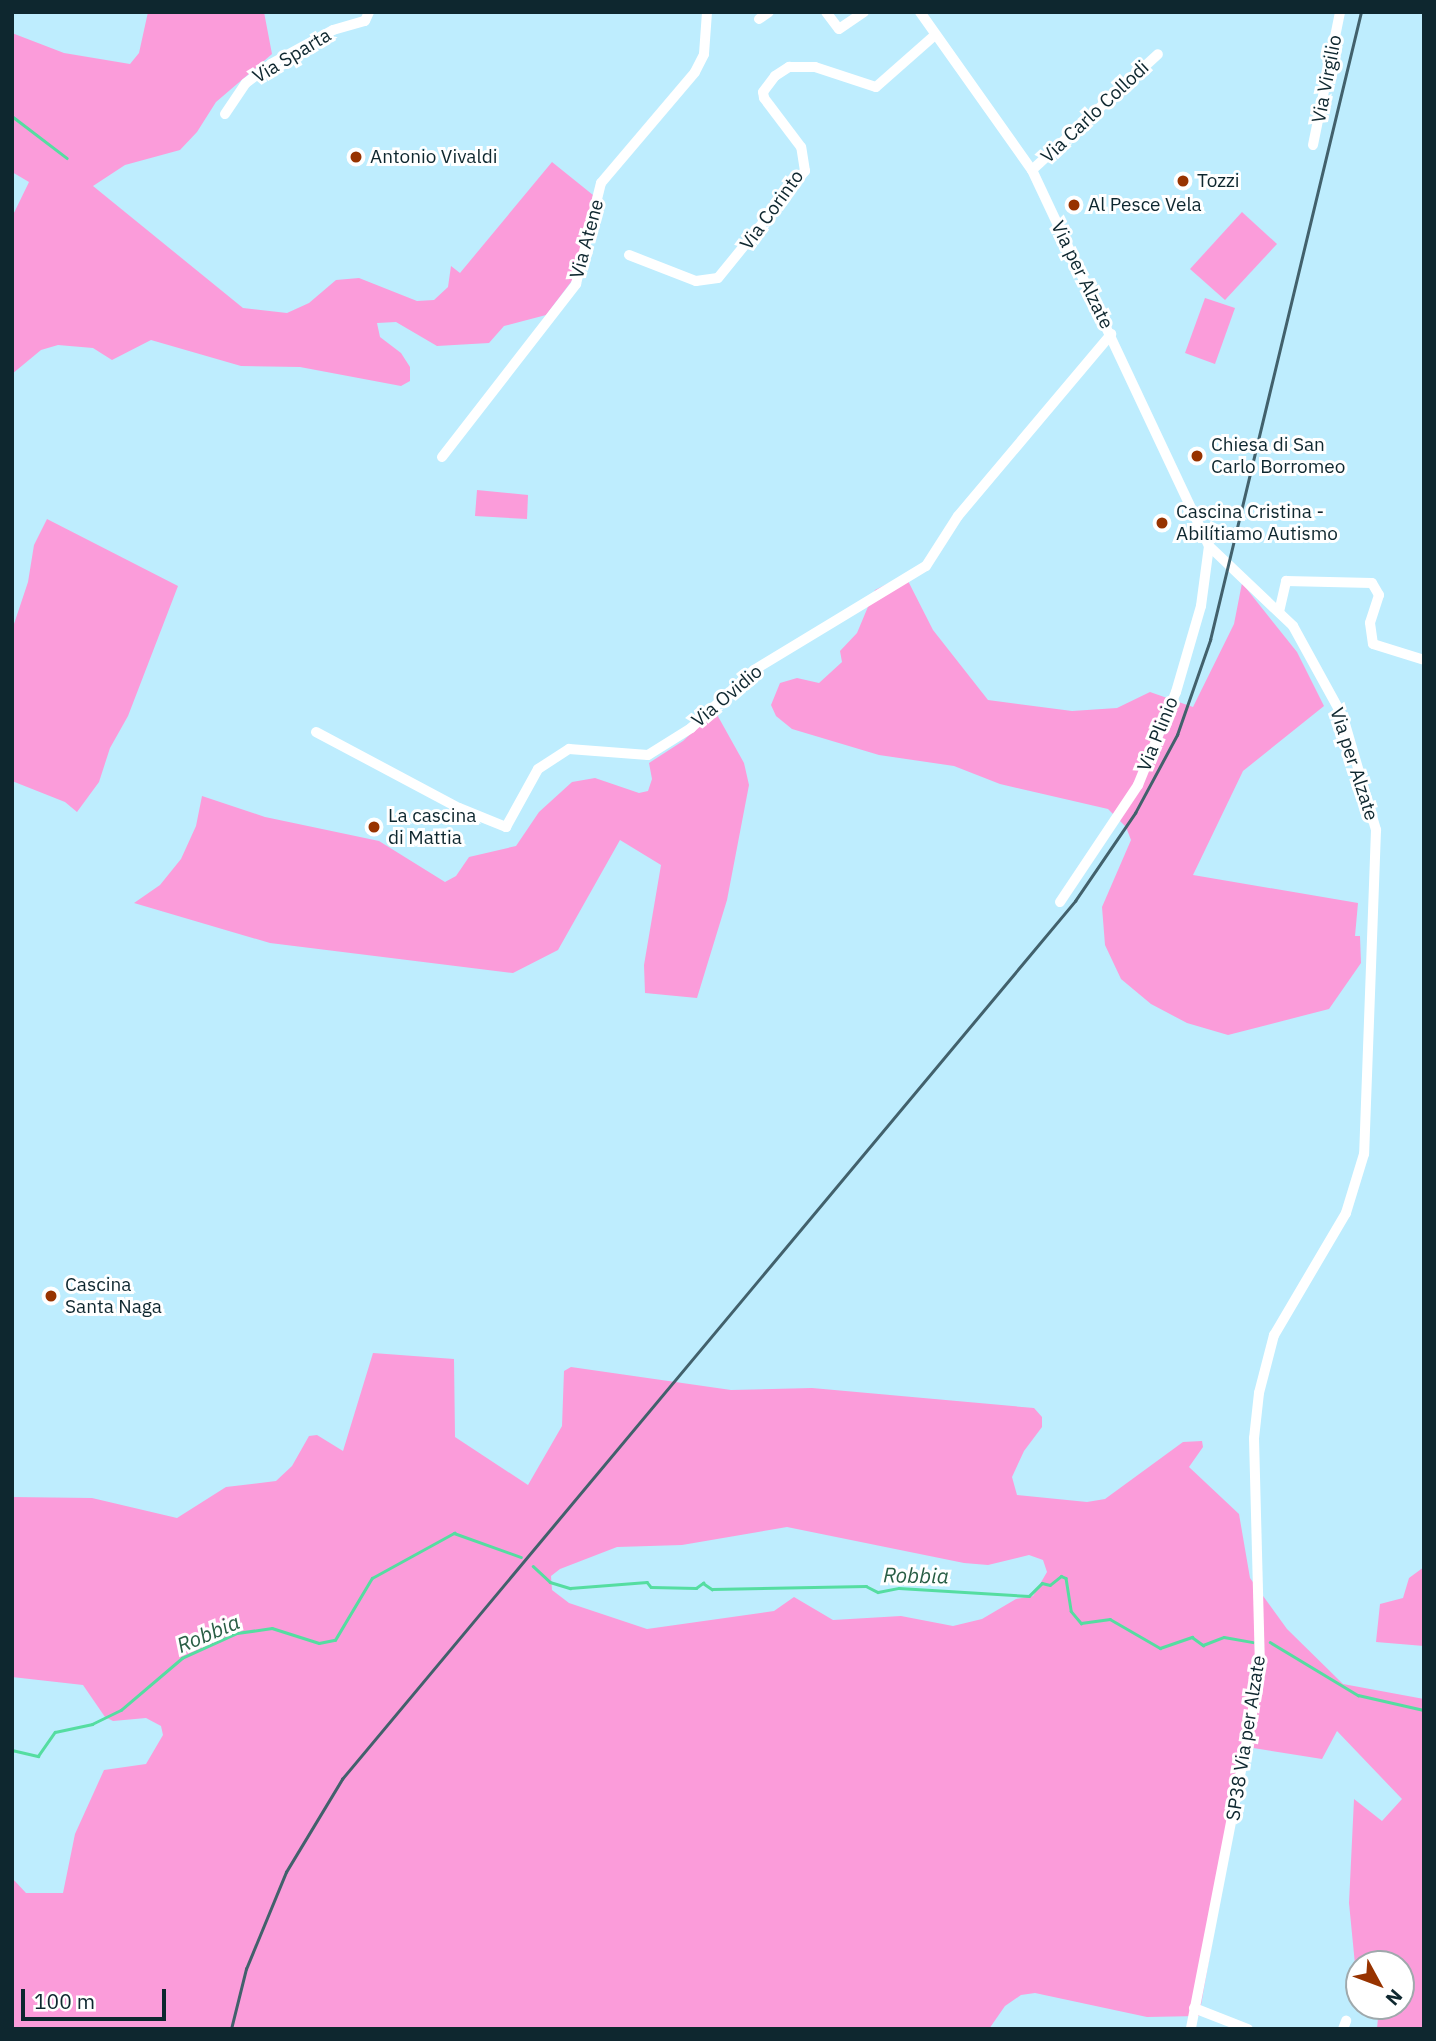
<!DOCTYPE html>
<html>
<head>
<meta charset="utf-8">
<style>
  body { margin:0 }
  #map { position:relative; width:1436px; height:2041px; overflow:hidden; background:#beedfe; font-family:"IBM Plex Sans",sans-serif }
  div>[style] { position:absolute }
  .green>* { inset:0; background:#fb9cda }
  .stream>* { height:2.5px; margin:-1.25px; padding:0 1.25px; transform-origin:1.25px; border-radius:1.25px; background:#55dda1 }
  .minor>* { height:10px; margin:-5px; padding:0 5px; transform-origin:5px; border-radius:5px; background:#fff }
  .rail>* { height:2.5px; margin:-1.25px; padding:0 1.25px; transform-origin:1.25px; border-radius:1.25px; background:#42616c }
  .dots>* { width:19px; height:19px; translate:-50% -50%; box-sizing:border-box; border:4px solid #fff; border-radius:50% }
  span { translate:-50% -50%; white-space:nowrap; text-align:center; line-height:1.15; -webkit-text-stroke:6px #fff; paint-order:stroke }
  .street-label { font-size:19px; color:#0e272f }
  .poi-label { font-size:19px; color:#0e272f }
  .left { translate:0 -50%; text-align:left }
  .water-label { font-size:21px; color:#295e45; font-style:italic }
  .frame { position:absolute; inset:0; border:14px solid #0e272f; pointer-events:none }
  .north { position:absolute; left:1345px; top:1950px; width:70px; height:70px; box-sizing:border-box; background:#fff; border:2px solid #9fa9ac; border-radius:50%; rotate:131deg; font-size:19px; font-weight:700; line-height:28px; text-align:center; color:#0e272f }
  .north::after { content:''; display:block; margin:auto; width:24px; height:32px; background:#973300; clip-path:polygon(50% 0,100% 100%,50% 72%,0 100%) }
  .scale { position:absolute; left:21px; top:1989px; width:145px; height:32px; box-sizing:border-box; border:4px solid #0e272f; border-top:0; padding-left:9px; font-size:21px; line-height:24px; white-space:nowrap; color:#0e272f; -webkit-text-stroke:5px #fff; paint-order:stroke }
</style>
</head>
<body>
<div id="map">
  <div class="green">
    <i style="clip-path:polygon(148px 12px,264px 12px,272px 54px,216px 102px,197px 132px,180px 150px,125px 165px,93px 186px,243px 308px,287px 313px,309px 303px,336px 280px,359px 278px,417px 301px,434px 300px,448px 287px,451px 266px,460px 273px,552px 162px,593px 195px,574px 278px,546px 315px,504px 326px,489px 343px,437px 346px,396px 322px,377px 323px,380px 337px,401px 353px,410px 367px,410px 381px,401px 386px,300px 367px,241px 366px,151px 340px,112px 360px,93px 348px,58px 345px,41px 350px,12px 374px,12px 217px,29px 182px,12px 172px,12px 33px,64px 53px,130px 64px,139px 53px)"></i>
    <i style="clip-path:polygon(1242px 212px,1277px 244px,1225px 300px,1190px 269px)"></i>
    <i style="clip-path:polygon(1205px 298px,1235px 308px,1215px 364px,1185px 353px)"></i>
    <i style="clip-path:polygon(477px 490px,528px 495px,527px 519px,475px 516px)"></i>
    <i style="clip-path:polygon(47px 519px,178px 586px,128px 716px,110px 748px,99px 782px,77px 812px,65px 802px,12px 781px,12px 630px,28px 582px,34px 545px)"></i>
    <i style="clip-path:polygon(905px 575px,933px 630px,988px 700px,1072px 711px,1117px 708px,1150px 692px,1193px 707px,1234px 624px,1242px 583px,1297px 652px,1324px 706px,1243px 771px,1193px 875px,1358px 903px,1355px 936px,1360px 936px,1361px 963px,1329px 1009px,1228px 1035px,1187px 1023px,1151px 1004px,1121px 979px,1105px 945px,1102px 907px,1131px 840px,1126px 827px,1108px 809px,1000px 784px,954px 766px,879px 755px,792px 729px,776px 716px,771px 705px,780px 683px,797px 678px,819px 683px,842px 662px,840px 651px,857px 633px,875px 590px)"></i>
    <i style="clip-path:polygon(715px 711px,744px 763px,749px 785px,727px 900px,697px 998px,645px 993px,644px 965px,661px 865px,620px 840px,558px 950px,513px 973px,270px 943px,134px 903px,160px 885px,181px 859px,196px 826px,202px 796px,265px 817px,379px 841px,445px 882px,456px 876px,469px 857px,516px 846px,539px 812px,572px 782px,595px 778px,639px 793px,648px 791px,652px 779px,649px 763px,683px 741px)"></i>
    <i style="clip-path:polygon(evenodd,373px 1353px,454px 1359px,455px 1437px,528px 1485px,562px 1426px,564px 1371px,571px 1367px,731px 1390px,812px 1388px,1034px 1408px,1042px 1417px,1042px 1427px,1024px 1451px,1012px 1477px,1017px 1495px,1087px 1502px,1105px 1499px,1183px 1442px,1202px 1441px,1203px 1447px,1189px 1467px,1239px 1514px,1250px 1578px,1287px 1629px,1343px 1684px,1424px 1699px,1424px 2029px,1377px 2029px,1379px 2006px,1401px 2006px,1401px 1964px,1359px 1964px,1358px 1995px,1349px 1903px,1354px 1799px,1382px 1821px,1402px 1799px,1337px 1731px,1322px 1759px,1247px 1747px,1199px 2016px,1147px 2017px,1035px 1993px,1021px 1995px,1005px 2006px,989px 2029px,12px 2029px,12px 1878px,26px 1893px,63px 1893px,75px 1834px,104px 1770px,146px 1764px,163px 1735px,161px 1726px,146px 1718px,113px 1721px,105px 1717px,83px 1685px,12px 1677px,12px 1497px,92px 1498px,177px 1518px,226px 1487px,276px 1481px,292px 1466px,309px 1436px,317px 1435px,343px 1451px,373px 1353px,787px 1527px,964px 1563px,988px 1565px,1029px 1555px,1043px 1560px,1047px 1572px,1033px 1596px,1016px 1599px,982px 1619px,953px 1626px,901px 1616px,833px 1620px,794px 1597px,774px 1611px,647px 1629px,569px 1603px,552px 1590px,551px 1576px,560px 1569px,617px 1547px,682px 1545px,787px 1527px)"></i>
    <i style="clip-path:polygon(1424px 1567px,1424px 1646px,1376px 1642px,1380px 1604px,1403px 1598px,1409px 1578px)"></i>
  </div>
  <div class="stream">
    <i style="left:12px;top:116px;width:69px;rotate:37.4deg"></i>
    <i style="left:533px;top:1566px;width:23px;rotate:43deg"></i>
    <i style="left:550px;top:1582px;width:21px;rotate:17deg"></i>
    <i style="left:570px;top:1588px;width:77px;rotate:-4.5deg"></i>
    <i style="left:647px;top:1582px;width:6px;rotate:51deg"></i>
    <i style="left:651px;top:1587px;width:45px;rotate:1.3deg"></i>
    <i style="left:696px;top:1588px;width:9px;rotate:-36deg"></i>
    <i style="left:703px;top:1583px;width:11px;rotate:34deg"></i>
    <i style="left:712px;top:1589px;width:154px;rotate:-1.1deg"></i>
    <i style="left:866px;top:1586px;width:13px;rotate:27deg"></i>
    <i style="left:878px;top:1592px;width:21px;rotate:-11deg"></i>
    <i style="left:899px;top:1588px;width:130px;rotate:3.5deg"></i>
    <i style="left:1029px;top:1596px;width:18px;rotate:-45deg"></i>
    <i style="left:1042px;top:1583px;width:8px;rotate:14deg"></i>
    <i style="left:1050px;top:1585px;width:14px;rotate:-39deg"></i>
    <i style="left:1061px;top:1576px;width:5px;rotate:22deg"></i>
    <i style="left:1066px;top:1578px;width:33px;rotate:81deg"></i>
    <i style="left:1071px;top:1611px;width:16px;rotate:50deg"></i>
    <i style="left:1081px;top:1623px;width:29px;rotate:-8deg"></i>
    <i style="left:1110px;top:1619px;width:58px;rotate:30.1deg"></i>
    <i style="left:1160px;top:1648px;width:34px;rotate:-19deg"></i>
    <i style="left:1192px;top:1637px;width:14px;rotate:36deg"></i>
    <i style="left:1203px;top:1645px;width:22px;rotate:-21deg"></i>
    <i style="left:1224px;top:1637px;width:29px;rotate:10deg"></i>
    <i style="left:1270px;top:1642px;width:103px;rotate:31.1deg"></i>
    <i style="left:1358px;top:1695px;width:68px;rotate:12.8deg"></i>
    <i style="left:12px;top:1750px;width:27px;rotate:13deg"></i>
    <i style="left:38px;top:1756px;width:29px;rotate:-55deg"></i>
    <i style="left:55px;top:1732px;width:38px;rotate:-12deg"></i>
    <i style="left:92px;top:1724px;width:32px;rotate:-26deg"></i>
    <i style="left:121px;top:1710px;width:80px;rotate:-40.4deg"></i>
    <i style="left:182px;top:1658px;width:60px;rotate:-24.4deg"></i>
    <i style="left:237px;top:1633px;width:35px;rotate:-8deg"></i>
    <i style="left:272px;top:1628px;width:49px;rotate:17.7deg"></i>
    <i style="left:319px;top:1643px;width:16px;rotate:-11deg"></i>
    <i style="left:335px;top:1640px;width:72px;rotate:-59.2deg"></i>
    <i style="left:372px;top:1578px;width:94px;rotate:-28.8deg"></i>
    <i style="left:454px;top:1533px;width:71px;rotate:19.7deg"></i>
  </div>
  <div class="minor">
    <i style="left:826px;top:12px;width:21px;rotate:53deg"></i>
    <i style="left:839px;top:29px;width:30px;rotate:-34deg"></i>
    <i style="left:920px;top:12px;width:194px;rotate:54.7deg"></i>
    <i style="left:1032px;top:170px;width:416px;rotate:64.8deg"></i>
    <i style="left:1209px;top:546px;width:116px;rotate:43.6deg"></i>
    <i style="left:1293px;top:626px;width:104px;rotate:61.2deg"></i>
    <i style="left:1343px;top:717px;width:118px;rotate:73.7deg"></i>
    <i style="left:1376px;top:830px;width:324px;rotate:92.1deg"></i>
    <i style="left:1364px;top:1154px;width:62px;rotate:107deg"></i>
    <i style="left:1346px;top:1213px;width:142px;rotate:120.5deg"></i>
    <i style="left:1274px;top:1335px;width:60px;rotate:104.5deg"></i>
    <i style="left:1259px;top:1393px;width:45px;rotate:96.3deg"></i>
    <i style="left:1254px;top:1438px;width:235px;rotate:88.5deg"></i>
    <i style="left:1260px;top:1673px;width:363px;rotate:101deg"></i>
    <i style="left:759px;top:19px;width:12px;rotate:-35deg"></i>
    <i style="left:225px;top:114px;width:37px;rotate:-56deg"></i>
    <i style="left:246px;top:83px;width:31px;rotate:-37deg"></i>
    <i style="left:271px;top:64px;width:71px;rotate:-28.7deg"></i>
    <i style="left:333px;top:30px;width:33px;rotate:-16deg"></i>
    <i style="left:365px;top:21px;width:10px;rotate:-66deg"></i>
    <i style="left:1313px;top:145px;width:136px;rotate:-78.5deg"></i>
    <i style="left:1032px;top:170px;width:171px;rotate:-42.6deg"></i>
    <i style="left:629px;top:255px;width:72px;rotate:21.2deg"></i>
    <i style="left:696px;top:281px;width:22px;rotate:-8deg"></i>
    <i style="left:718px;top:278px;width:138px;rotate:-50.9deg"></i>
    <i style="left:805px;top:171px;width:24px;rotate:-99deg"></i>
    <i style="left:801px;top:147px;width:61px;rotate:-127.1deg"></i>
    <i style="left:764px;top:98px;width:6px;rotate:-99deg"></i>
    <i style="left:763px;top:92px;width:20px;rotate:-53deg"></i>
    <i style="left:775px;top:76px;width:17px;rotate:-33deg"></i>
    <i style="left:789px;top:67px;width:26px"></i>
    <i style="left:815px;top:67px;width:64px;rotate:18.2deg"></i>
    <i style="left:876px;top:87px;width:79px;rotate:-41.4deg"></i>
    <i style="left:442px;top:457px;width:219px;rotate:-52.2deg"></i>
    <i style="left:576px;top:284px;width:104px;rotate:-76.1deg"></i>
    <i style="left:601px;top:183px;width:145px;rotate:-49.7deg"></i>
    <i style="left:695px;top:72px;width:20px;rotate:-63deg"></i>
    <i style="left:704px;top:54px;width:42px;rotate:-85.9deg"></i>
    <i style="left:1279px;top:612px;width:32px;rotate:-77deg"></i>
    <i style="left:1286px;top:581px;width:86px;rotate:1.3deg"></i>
    <i style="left:1372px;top:583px;width:14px;rotate:60deg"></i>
    <i style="left:1379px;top:595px;width:29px;rotate:108deg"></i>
    <i style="left:1370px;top:623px;width:21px;rotate:82deg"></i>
    <i style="left:1373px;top:644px;width:53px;rotate:17.4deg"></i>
    <i style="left:316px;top:732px;width:162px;rotate:28deg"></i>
    <i style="left:459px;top:808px;width:51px;rotate:22deg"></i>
    <i style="left:506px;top:827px;width:66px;rotate:-61.1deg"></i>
    <i style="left:538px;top:769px;width:37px;rotate:-33deg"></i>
    <i style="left:569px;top:749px;width:79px;rotate:4.3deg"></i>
    <i style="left:648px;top:755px;width:51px;rotate:-32.1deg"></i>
    <i style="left:691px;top:728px;width:86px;rotate:-42.6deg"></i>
    <i style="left:754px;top:670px;width:201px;rotate:-31.2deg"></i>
    <i style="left:926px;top:566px;width:59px;rotate:-57.4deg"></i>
    <i style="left:958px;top:516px;width:238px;rotate:-49.9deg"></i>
    <i style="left:1060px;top:902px;width:141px;rotate:-56.3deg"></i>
    <i style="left:1138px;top:785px;width:100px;rotate:-67.8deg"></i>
    <i style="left:1176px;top:692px;width:90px;rotate:-73.8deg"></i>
    <i style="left:1201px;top:606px;width:61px;rotate:-82.4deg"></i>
    <i style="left:1194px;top:2008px;width:58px;rotate:21.3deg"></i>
    <i style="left:1343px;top:2029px;width:9px;rotate:-69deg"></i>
  </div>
  <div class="rail">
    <i style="left:231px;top:2029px;width:62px;rotate:-76deg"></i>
    <i style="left:246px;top:1969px;width:105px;rotate:-67.6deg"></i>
    <i style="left:286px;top:1872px;width:109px;rotate:-58.9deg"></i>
    <i style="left:342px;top:1779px;width:1144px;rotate:-50.14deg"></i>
    <i style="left:1075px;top:901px;width:107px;rotate:-55.7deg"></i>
    <i style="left:1135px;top:813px;width:89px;rotate:-61.7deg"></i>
    <i style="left:1177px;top:735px;width:101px;rotate:-70.8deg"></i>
    <i style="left:1210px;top:640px;width:646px;rotate:-76.48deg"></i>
  </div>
  <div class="dots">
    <i style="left:356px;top:157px;background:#973300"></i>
    <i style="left:1183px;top:181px;background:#973300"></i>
    <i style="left:1074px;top:205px;background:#973300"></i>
    <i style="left:1197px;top:456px;background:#973300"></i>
    <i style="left:1162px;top:523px;background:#973300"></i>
    <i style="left:374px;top:827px;background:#973300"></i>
    <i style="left:51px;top:1296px;background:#973300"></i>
  </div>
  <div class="street-label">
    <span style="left:292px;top:56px;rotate:-31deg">Via Sparta</span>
    <span style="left:1327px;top:79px;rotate:-79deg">Via Virgilio</span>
    <span style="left:1095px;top:112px;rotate:-43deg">Via Carlo Collodi</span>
    <span style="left:772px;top:210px;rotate:-54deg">Via Corinto</span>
    <span style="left:587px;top:239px;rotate:-75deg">Via Atene</span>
    <span style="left:1082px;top:275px;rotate:64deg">Via per Alzate</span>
    <span style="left:727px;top:696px;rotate:-40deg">Via Ovidio</span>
    <span style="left:1158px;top:734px;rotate:-68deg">Via Plinio</span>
    <span style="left:1354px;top:764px;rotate:72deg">Via per Alzate</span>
    <span style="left:1246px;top:1738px;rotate:-81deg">SP38 Via per Alzate</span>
  </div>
  <div class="poi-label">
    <span class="left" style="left:370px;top:157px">Antonio Vivaldi</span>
    <span class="left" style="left:1197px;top:181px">Tozzi</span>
    <span class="left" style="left:1088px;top:205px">Al Pesce Vela</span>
    <span class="left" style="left:1211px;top:456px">Chiesa di San<br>Carlo Borromeo</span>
    <span class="left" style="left:1176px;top:523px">Cascina Cristina -<br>Abilítiamo Autismo</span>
    <span class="left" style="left:388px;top:827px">La cascina<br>di Mattia</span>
    <span class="left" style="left:65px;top:1296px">Cascina<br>Santa Naga</span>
  </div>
  <div class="water-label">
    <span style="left:916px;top:1575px;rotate:1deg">Robbia</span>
    <span style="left:208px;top:1633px;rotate:-23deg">Robbia</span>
  </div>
  <div class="frame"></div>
  <div class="north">N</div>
  <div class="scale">100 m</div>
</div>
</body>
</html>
